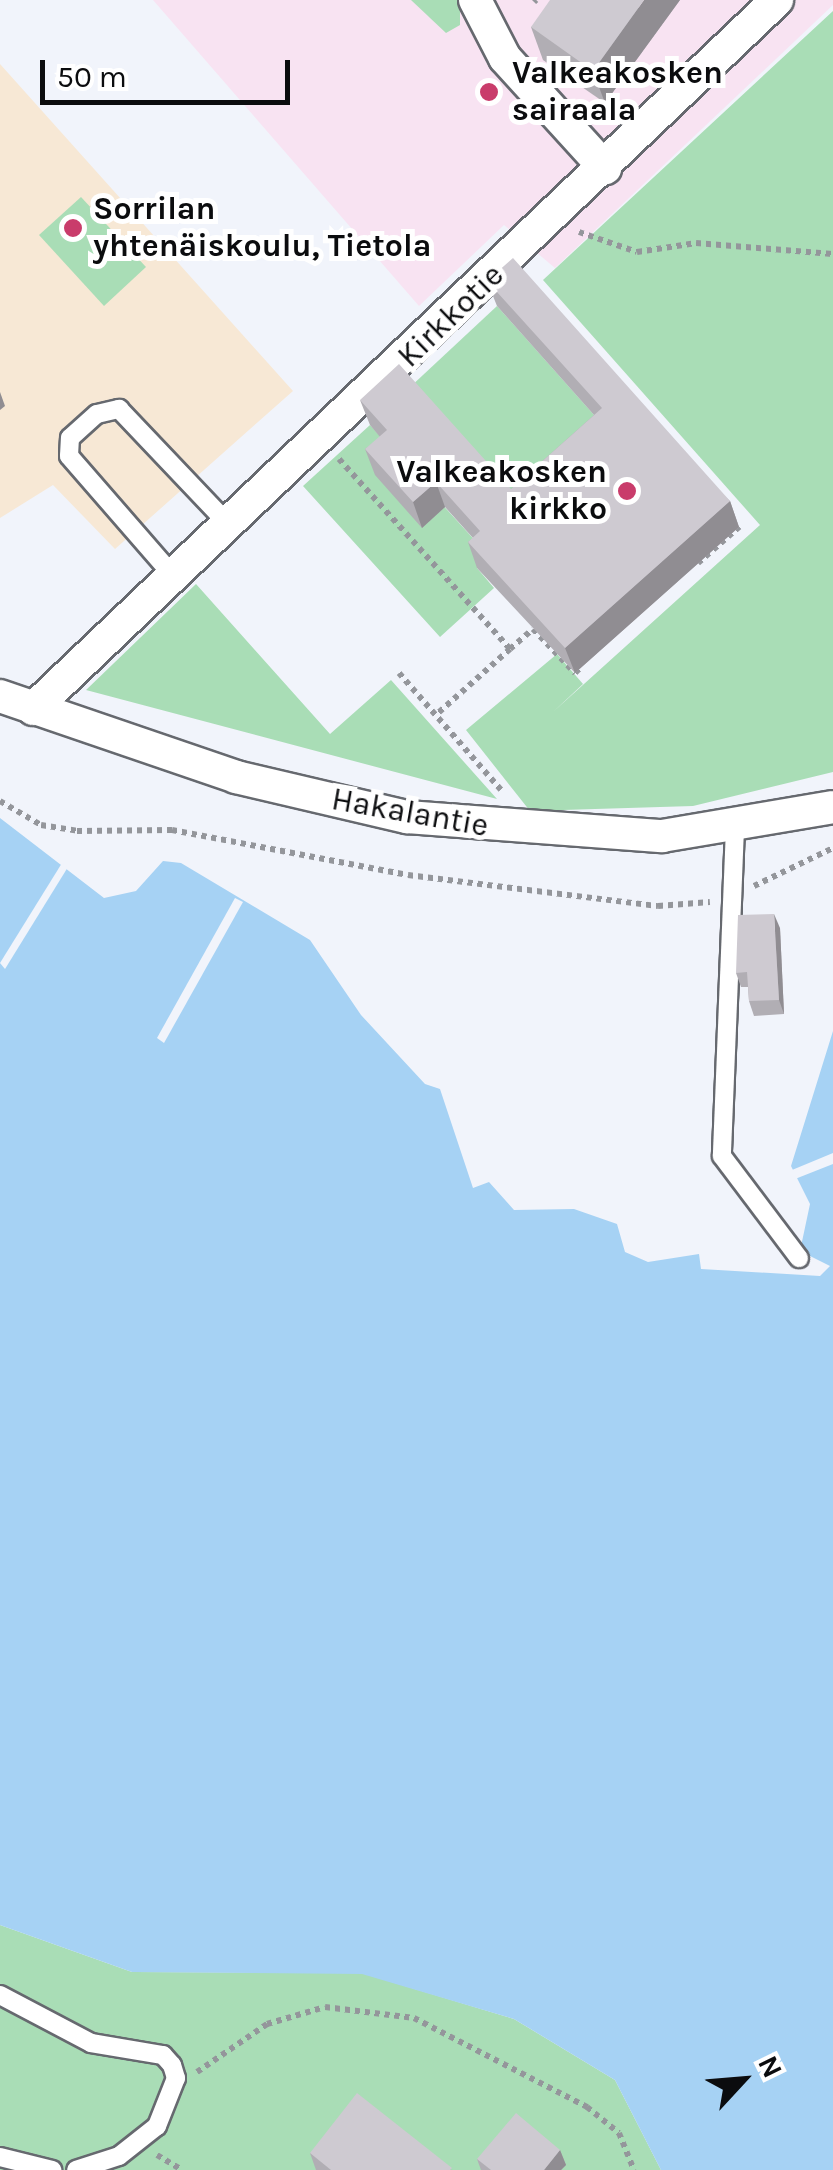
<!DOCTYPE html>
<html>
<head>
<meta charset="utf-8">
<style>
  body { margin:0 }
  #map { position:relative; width:833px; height:2170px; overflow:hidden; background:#f1f4fb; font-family:Karla,sans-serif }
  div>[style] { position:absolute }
  .education>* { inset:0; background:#f7e8d5 }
  .medical>* { inset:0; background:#f8e3f2 }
  .green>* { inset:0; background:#a9ddb6 }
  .water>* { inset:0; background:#a6d2f4 }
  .pier>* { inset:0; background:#f1f4fb }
  .path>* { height:6px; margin-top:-3px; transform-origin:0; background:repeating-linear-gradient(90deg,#94969b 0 5px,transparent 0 10px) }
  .roads { filter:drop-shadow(2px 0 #66696f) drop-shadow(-2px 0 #66696f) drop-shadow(0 2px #66696f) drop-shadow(0 -2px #66696f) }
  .service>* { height:18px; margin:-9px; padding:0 9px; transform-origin:9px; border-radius:9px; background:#fff }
  .minor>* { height:32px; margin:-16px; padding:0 16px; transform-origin:16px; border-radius:16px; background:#fff }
  .wall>* { inset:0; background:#b1aeb4 }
  .shaded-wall>* { inset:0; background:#908d92 }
  .building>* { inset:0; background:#cecad1 }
  .dots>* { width:28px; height:28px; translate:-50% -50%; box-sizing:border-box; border:5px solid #fff; border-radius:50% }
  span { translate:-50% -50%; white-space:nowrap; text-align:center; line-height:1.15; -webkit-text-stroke:10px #fff; paint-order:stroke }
  .poi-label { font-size:32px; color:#0b0c0e; font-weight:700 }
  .left { translate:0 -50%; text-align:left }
  .right { translate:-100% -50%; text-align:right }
  .street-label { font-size:32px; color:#0b0c0e }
  .north { position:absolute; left:693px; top:2030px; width:100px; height:100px; -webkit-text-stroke:8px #fff; paint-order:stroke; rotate:64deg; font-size:28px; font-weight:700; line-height:40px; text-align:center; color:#0b0c0e }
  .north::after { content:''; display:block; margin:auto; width:35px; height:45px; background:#0b0c0e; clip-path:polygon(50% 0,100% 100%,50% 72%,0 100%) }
  .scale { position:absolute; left:40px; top:60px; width:250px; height:45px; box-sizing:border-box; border:5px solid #0b0c0e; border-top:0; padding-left:12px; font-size:30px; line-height:35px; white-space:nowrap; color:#0b0c0e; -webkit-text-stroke:8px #fff; paint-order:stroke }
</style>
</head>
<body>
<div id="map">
  <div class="education">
    <i style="clip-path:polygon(0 64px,293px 391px,115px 549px,53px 485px,0 518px)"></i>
  </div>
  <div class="medical">
    <i style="clip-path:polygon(153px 0,833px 0,833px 5px,555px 268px,504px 225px,419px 306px)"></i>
  </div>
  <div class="green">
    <i style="clip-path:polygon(411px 0,460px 0,460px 25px,446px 33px)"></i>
    <i style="clip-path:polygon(833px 11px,833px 772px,693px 806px,530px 811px,466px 730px,557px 654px,583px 684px,553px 712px,760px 525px,543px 280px)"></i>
    <i style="clip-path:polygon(81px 197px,146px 267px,104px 306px,39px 235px)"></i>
    <i style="clip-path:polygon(497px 306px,611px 434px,520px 515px,408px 389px)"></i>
    <i style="clip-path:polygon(370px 425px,490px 557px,477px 568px,494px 588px,440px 637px,303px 486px)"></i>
    <i style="clip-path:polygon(196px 584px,330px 734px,391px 680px,497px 799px,86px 690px)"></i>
    <i style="clip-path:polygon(0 1925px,132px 1972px,362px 1973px,514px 2019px,615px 2080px,661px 2170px,0 2170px)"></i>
  </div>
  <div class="water">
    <i style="clip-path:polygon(0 818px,104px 898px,136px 891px,163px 861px,181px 863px,310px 940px,361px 1015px,425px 1084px,440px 1089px,473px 1188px,489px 1182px,514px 1210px,574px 1209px,617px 1224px,625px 1252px,648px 1262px,699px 1254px,701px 1269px,820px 1276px,830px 1266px,800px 1251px,810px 1204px,791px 1166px,833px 1031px,833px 2170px,661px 2170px,615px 2080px,514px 2019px,362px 1974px,132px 1972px,0 1925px)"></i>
  </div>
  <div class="pier">
    <i style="clip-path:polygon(62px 863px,68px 867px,5px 969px,0 963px)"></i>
    <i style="clip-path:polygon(235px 898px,243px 902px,164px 1043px,157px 1038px)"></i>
    <i style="clip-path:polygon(833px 1153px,833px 1164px,795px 1179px,792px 1170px)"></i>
  </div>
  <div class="path">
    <i style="left:534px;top:2px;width:3px;rotate:-45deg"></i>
    <i style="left:579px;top:232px;width:61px;rotate:19deg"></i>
    <i style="left:637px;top:252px;width:60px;rotate:-8.7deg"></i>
    <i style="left:696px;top:243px;width:137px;rotate:4.6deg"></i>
    <i style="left:339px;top:459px;width:256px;rotate:48deg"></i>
    <i style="left:510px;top:649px;width:99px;rotate:138.3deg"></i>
    <i style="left:698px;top:563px;width:55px;rotate:-41.3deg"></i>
    <i style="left:510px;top:649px;width:30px;rotate:-41deg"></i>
    <i style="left:533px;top:629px;width:61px;rotate:46.3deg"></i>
    <i style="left:575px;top:673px;width:7px;rotate:-45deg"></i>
    <i style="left:399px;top:673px;width:155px;rotate:48.9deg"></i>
    <i style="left:0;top:801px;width:48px;rotate:30.3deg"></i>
    <i style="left:41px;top:825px;width:36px;rotate:9deg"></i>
    <i style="left:77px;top:831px;width:95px;rotate:-0.6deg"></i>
    <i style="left:172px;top:830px;width:240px;rotate:10.8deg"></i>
    <i style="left:408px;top:875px;width:252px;rotate:7.1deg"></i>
    <i style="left:658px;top:906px;width:52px;rotate:-4.4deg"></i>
    <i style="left:754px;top:886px;width:88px;rotate:-25.7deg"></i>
    <i style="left:197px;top:2072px;width:85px;rotate:-34.4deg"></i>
    <i style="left:267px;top:2024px;width:60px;rotate:-16.3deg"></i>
    <i style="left:325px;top:2007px;width:90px;rotate:7deg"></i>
    <i style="left:414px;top:2018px;width:195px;rotate:27.2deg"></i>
    <i style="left:587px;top:2107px;width:41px;rotate:39.1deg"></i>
    <i style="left:619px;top:2133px;width:40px;rotate:68deg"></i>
    <i style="left:157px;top:2155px;width:29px;rotate:31deg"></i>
  </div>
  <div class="roads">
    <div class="service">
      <i style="left:176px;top:579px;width:163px;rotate:-131deg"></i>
      <i style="left:69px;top:456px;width:18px;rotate:-87deg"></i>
      <i style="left:70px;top:438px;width:36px;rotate:-42deg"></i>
      <i style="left:97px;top:414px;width:23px;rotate:-13deg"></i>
      <i style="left:119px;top:409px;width:161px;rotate:46.5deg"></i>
      <i style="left:735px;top:828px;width:328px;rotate:92.3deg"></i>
      <i style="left:722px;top:1156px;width:128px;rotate:53deg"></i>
      <i style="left:0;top:1995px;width:103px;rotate:27.8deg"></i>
      <i style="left:91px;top:2043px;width:73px;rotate:9.5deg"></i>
      <i style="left:163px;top:2055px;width:13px;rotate:48deg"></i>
      <i style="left:172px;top:2065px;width:14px;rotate:73deg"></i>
      <i style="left:176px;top:2078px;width:52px;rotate:111.6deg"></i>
      <i style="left:157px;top:2126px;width:48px;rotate:141.7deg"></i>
      <i style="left:119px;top:2156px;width:45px;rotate:162deg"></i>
      <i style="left:0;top:2157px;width:54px;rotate:14deg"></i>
    </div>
    <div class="minor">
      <i style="left:475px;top:0;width:65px;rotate:62.7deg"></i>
      <i style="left:505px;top:58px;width:149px;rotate:47.7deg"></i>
      <i style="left:0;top:696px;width:250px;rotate:18.9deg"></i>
      <i style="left:236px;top:777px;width:176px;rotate:13.2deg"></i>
      <i style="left:407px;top:817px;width:256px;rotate:4.3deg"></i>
      <i style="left:662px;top:836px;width:173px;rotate:-9.6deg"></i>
      <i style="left:33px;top:709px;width:1028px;rotate:-43.62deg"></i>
    </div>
  </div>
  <div class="wall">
    <i style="clip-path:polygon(680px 0,605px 103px,543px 60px,531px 27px)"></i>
    <i style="clip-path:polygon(487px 281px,730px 501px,739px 527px,575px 673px,477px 568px,468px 542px,473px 538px,445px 507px,422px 528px,375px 475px,365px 449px,380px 437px,370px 425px,360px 400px,511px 489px,594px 415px,497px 306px)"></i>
    <i style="clip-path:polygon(780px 928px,784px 1014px,754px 1016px,749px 1001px,748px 987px,741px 987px,736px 973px)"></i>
    <i style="clip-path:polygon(560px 2150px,566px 2165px,561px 2170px,481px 2170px,477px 2159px)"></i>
    <i style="clip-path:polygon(310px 2153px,453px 2170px,316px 2170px)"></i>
  </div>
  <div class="shaded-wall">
    <i style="clip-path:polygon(644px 0,680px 0,605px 103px,593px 71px)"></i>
    <i style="clip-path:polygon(0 392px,5px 406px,0 410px)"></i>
    <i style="clip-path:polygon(436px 482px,445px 507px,422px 528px,413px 502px)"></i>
    <i style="clip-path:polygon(730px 501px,739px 527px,575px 673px,565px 648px)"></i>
    <i style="clip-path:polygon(774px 914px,780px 928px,784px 1014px,779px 1000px)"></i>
    <i style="clip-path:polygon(560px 2150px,566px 2165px,561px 2170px,544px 2170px)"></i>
  </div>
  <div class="building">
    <i style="clip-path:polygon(550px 0,644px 0,593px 71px,531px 27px)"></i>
    <i style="clip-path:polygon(513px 258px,730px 501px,565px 648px,468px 542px,480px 531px,436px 482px,413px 502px,365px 449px,387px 430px,360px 400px,399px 364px,511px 489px,602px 408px,487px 281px)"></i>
    <i style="clip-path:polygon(774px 914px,779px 1000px,749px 1001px,747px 972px,736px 973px,738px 915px)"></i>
    <i style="clip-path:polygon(357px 2093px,452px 2168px,450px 2170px,331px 2170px,310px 2153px)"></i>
    <i style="clip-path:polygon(516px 2113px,560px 2150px,544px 2170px,491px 2170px,477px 2159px)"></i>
  </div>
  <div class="dots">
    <i style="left:489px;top:92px;background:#c93c6b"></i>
    <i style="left:73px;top:228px;background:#c93c6b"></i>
    <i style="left:627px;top:491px;background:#c93c6b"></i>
  </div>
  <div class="poi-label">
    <span class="left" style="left:512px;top:92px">Valkeakosken<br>sairaala</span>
    <span class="left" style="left:93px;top:228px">Sorrilan<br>yhtenäiskoulu, Tietola</span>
    <span class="right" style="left:607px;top:491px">Valkeakosken<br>kirkko</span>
  </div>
  <div class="street-label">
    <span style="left:451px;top:316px;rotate:-44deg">Kirkkotie</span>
    <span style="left:410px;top:813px;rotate:10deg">Hakalantie</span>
  </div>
  <div class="north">N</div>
  <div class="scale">50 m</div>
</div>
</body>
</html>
